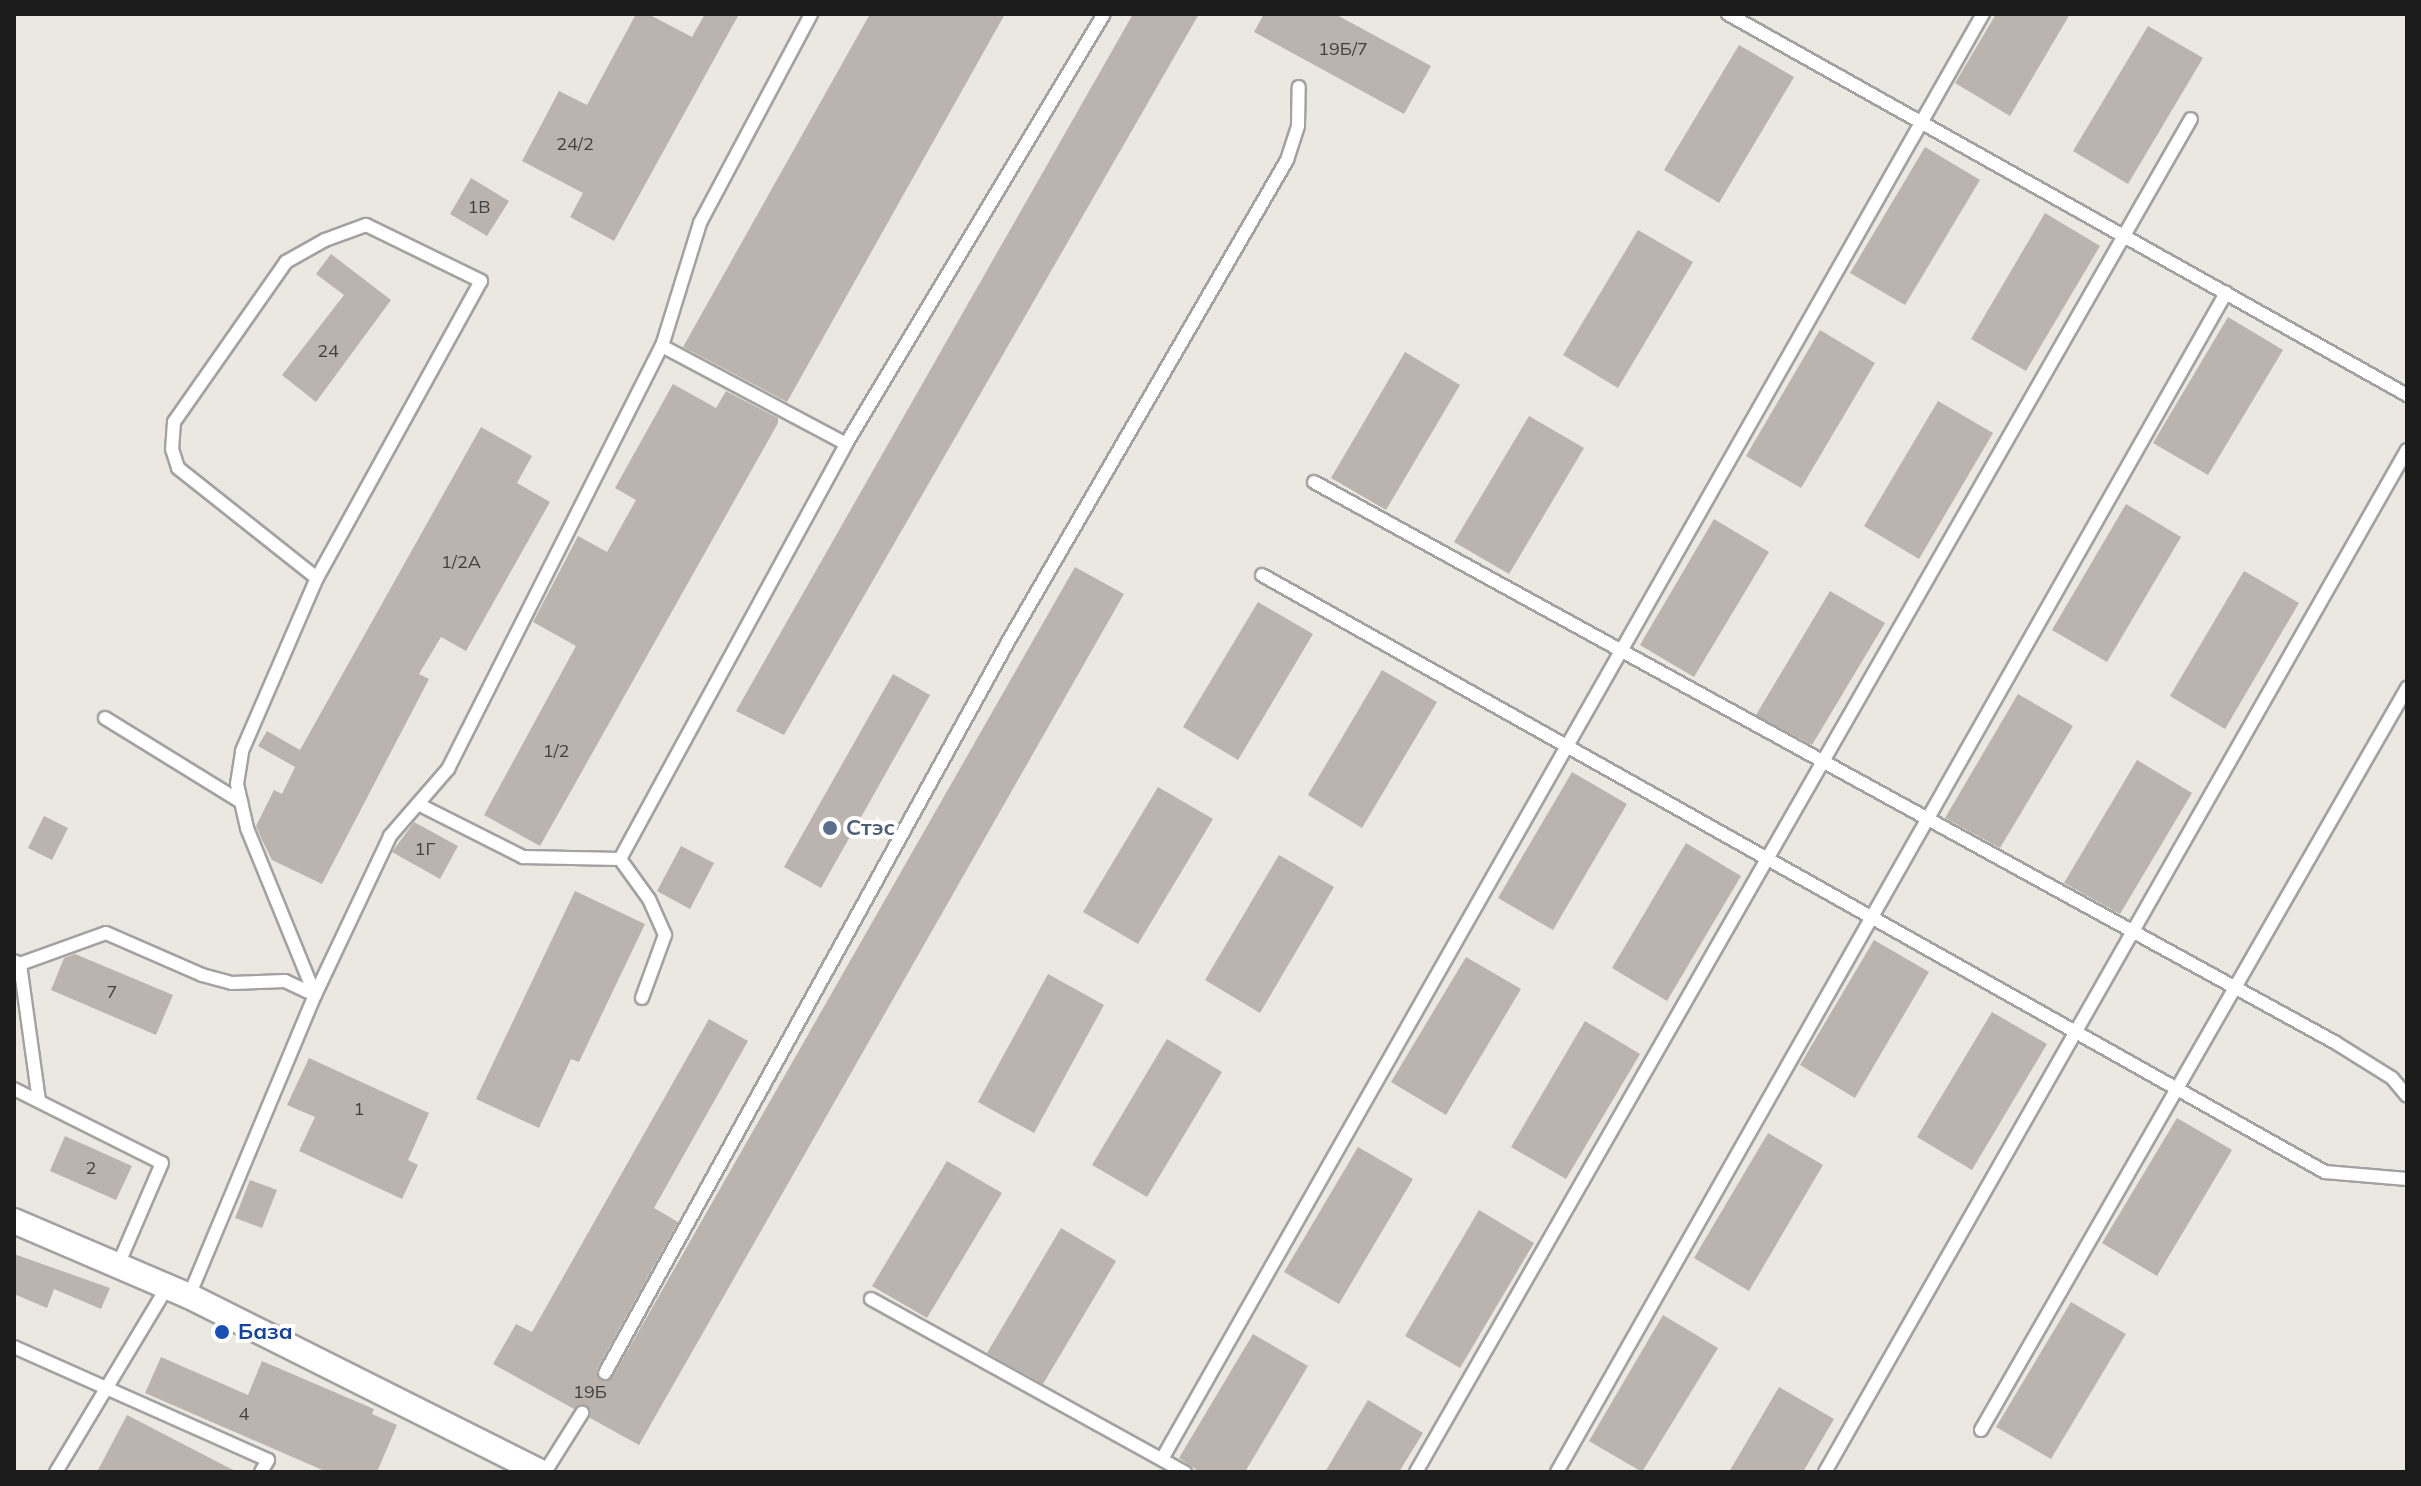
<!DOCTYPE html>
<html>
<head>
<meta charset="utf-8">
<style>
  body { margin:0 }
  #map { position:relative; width:2421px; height:1486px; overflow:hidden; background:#ebe8e1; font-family:Mulish,sans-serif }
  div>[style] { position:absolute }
  .building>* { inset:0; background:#bbb4ae }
  .roads { filter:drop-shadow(2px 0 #a2a2a2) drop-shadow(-2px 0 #a2a2a2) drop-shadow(0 2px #a2a2a2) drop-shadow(0 -2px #a2a2a2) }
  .service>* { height:12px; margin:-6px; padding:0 6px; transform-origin:6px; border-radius:6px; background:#fff }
  .minor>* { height:24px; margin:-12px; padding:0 12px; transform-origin:12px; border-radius:12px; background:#fff }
  .dots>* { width:22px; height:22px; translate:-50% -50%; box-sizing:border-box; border:4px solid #fff; border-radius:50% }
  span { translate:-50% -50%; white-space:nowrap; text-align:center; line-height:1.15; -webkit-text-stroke:8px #fff; paint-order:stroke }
  .number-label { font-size:18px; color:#434140 }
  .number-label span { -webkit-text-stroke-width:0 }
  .service-label { font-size:22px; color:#4e5e75; font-weight:700 }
  .left { translate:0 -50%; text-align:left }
  .transit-label { font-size:22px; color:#164399; font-weight:700 }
  .frame { position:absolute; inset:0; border:16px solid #1b1b1b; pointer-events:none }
</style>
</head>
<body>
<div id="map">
  <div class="building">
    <i style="clip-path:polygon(636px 14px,648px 14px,692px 37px,705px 14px,739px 14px,614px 241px,570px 217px,583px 193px,522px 161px,559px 91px,587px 105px)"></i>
    <i style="clip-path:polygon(870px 14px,1005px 14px,787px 402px,683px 347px)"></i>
    <i style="clip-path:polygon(1133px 14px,1199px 14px,784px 735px,736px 711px)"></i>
    <i style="clip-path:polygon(1264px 14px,1335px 14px,1431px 66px,1404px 114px,1254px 32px)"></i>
    <i style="clip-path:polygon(1996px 14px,2070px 14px,2010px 116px,1955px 83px)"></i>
    <i style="clip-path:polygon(2148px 26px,2203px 58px,2128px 184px,2073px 151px)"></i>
    <i style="clip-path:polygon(1739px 45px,1794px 77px,1719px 203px,1664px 170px)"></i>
    <i style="clip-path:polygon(1925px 147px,1980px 180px,1905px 305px,1850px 273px)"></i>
    <i style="clip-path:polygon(471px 178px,509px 201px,487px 236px,450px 214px)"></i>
    <i style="clip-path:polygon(2045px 213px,2100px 246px,2026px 371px,1971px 339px)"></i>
    <i style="clip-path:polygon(1638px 230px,1693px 262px,1618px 388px,1563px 355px)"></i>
    <i style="clip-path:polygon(331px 254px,391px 300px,316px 402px,282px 375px,344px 295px,316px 274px)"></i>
    <i style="clip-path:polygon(2228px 317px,2283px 350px,2208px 475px,2153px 443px)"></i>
    <i style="clip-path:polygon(1820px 330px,1875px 363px,1801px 488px,1746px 456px)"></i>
    <i style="clip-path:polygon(1405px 352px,1460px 385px,1386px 510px,1331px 478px)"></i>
    <i style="clip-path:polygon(673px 384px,716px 408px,726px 391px,778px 418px,778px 423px,540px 846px,484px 815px,576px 646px,533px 622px,578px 536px,607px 552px,636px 500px,615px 488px)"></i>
    <i style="clip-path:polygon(1938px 401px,1993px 433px,1919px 559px,1864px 526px)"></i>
    <i style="clip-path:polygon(1529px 416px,1584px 448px,1509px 574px,1454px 542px)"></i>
    <i style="clip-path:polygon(481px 427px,532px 456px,517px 483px,550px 502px,466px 651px,441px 637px,419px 674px,429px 679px,322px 884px,272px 860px,262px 840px,256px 826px,274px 790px,282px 794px,295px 767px,258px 746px,267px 731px,300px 750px)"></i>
    <i style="clip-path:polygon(2126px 504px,2181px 537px,2107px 662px,2052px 630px)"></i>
    <i style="clip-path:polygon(1714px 519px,1769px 552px,1694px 677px,1640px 645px)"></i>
    <i style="clip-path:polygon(1075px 567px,1124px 594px,639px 1445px,590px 1418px,586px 1405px,574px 1409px,493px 1364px,516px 1324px,532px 1332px,709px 1019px,748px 1041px,654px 1208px,678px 1222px,597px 1369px,600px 1380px,612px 1378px)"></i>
    <i style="clip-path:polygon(2244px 571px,2299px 603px,2225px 729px,2170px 696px)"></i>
    <i style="clip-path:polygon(1830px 591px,1885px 623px,1812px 745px,1756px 715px)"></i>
    <i style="clip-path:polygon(1258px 602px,1313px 634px,1238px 760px,1183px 727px)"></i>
    <i style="clip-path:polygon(1382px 670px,1437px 702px,1362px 828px,1308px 795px)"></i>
    <i style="clip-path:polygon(893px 674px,930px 695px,821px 888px,784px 867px)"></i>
    <i style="clip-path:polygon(2018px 694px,2073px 726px,2000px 848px,1945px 818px)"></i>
    <i style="clip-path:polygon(2137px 760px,2192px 793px,2120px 914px,2064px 883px)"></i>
    <i style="clip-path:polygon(1572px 772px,1627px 804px,1553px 930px,1498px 898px)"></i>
    <i style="clip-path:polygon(1158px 787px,1213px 819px,1138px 944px,1083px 912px)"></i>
    <i style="clip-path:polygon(44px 816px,68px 828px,52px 860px,28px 848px)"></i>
    <i style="clip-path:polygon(414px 822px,458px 846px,440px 879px,392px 852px)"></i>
    <i style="clip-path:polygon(1686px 843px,1741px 876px,1667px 1001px,1612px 968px)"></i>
    <i style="clip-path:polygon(681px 846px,714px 863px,690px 909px,657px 891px)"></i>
    <i style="clip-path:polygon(1279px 855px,1334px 887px,1260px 1013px,1205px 980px)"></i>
    <i style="clip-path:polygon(575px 891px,645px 924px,579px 1062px,571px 1059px,539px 1128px,476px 1099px)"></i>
    <i style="clip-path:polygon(1874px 940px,1929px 972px,1855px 1098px,1800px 1065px)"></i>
    <i style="clip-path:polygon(75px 954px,173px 995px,156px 1035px,51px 990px,64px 958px)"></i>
    <i style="clip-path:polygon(1466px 957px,1521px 989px,1446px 1115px,1391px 1082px)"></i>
    <i style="clip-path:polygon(1048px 974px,1104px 1005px,1034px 1133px,978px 1102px)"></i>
    <i style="clip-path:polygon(1992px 1012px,2047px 1044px,1972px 1170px,1917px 1137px)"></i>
    <i style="clip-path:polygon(1585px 1021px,1640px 1054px,1566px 1179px,1511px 1147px)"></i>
    <i style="clip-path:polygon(1167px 1039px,1222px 1072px,1147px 1197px,1092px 1165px)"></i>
    <i style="clip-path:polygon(309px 1058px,429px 1113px,408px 1160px,418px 1165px,402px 1199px,299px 1151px,315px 1117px,287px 1105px)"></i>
    <i style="clip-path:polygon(2177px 1118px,2232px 1150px,2157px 1276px,2102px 1243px)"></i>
    <i style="clip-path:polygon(1768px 1133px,1823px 1165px,1749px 1291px,1694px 1258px)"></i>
    <i style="clip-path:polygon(65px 1136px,132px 1166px,116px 1200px,50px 1171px)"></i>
    <i style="clip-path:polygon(1358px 1147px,1413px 1179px,1339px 1304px,1284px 1272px)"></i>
    <i style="clip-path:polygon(947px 1161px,1002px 1193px,927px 1318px,872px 1286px)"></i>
    <i style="clip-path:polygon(250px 1180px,277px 1190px,262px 1228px,235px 1218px)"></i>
    <i style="clip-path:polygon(1479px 1210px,1534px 1243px,1460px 1368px,1405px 1336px)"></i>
    <i style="clip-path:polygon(1061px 1228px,1116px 1261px,1043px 1384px,987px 1353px)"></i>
    <i style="clip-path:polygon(14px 1254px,110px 1288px,101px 1309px,54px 1289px,47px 1308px,14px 1294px)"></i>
    <i style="clip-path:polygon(2071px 1302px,2126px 1334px,2051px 1459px,1996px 1427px)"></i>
    <i style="clip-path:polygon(1663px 1315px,1718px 1348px,1642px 1472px,1589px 1441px)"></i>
    <i style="clip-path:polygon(1253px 1334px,1308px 1366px,1245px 1472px,1200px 1472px,1179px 1458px)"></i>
    <i style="clip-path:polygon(161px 1357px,248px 1395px,262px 1361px,374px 1409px,372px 1414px,397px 1425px,377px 1472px,327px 1472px,145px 1393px)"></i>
    <i style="clip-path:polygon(1779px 1387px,1834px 1419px,1803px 1472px,1729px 1472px)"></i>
    <i style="clip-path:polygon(1368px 1400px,1423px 1433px,1399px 1472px,1325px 1472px)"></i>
    <i style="clip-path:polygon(127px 1415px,237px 1472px,97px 1472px)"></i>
  </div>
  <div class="roads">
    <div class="service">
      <i style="left:1728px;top:14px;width:779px;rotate:29.3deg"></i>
      <i style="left:662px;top:346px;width:208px;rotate:28deg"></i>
      <i style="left:1314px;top:482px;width:1166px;rotate:28.76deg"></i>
      <i style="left:2336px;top:1043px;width:66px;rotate:32deg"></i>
      <i style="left:2392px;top:1078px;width:23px;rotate:50deg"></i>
      <i style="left:1262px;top:575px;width:1219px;rotate:29.32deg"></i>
      <i style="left:2325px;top:1172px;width:82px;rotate:4.9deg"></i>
      <i style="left:105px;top:718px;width:160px;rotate:31.7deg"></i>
      <i style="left:418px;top:804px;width:118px;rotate:26.8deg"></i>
      <i style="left:523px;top:857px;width:97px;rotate:1.2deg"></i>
      <i style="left:620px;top:859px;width:473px;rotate:-61.4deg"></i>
      <i style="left:846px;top:444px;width:501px;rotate:-59.04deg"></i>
      <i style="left:620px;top:859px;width:49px;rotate:54.1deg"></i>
      <i style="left:649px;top:899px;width:39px;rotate:66deg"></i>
      <i style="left:665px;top:935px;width:67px;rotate:110.1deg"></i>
      <i style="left:14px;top:961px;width:7px;rotate:27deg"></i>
      <i style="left:20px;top:964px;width:138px;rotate:82.1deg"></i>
      <i style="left:20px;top:964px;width:91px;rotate:-19.8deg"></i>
      <i style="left:106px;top:933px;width:105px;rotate:23.6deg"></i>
      <i style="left:202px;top:975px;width:31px;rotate:15deg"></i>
      <i style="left:232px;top:983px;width:53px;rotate:-2.2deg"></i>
      <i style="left:285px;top:981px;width:33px;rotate:25deg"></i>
      <i style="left:315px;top:995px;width:180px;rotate:-112.2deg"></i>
      <i style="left:247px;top:828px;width:45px;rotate:-102.8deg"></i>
      <i style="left:237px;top:784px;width:33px;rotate:-81deg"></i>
      <i style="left:242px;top:751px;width:189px;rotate:-66.6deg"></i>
      <i style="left:317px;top:578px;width:339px;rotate:-61.1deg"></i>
      <i style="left:481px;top:281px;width:128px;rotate:-154deg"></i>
      <i style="left:366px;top:225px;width:44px;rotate:159.9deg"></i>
      <i style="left:325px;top:240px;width:45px;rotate:150.6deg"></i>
      <i style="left:286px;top:262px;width:195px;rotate:125deg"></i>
      <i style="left:174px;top:422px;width:27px;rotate:94deg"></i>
      <i style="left:172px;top:449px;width:20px;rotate:72deg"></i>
      <i style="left:178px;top:468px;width:177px;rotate:38.4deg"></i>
      <i style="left:14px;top:1089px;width:165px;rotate:26.6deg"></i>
      <i style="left:162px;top:1163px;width:111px;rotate:113.3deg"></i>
      <i style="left:189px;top:1296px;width:326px;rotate:-67.3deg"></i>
      <i style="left:315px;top:995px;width:176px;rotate:-64.7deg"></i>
      <i style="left:390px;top:836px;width:89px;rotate:-49.1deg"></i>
      <i style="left:448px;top:769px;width:474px;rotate:-63.2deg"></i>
      <i style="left:662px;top:346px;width:129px;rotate:-72.8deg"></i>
      <i style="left:700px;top:223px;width:237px;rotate:-62deg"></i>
      <i style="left:871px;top:1299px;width:359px;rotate:28.9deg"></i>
      <i style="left:14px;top:1347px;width:278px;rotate:24deg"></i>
      <i style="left:268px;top:1460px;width:14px;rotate:120deg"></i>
      <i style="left:605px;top:1373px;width:837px;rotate:-61.14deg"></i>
      <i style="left:1009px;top:640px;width:555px;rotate:-59.92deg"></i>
      <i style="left:1287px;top:160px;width:36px;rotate:-72deg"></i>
      <i style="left:1298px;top:126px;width:39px;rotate:-89deg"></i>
      <i style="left:1981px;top:1430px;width:856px;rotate:-60.14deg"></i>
      <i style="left:1162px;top:1459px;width:1662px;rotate:-60.4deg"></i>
      <i style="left:56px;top:1472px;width:216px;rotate:-59deg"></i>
      <i style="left:545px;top:1472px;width:70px;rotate:-57.9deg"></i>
      <i style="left:1416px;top:1472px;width:1559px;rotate:-60.2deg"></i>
      <i style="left:1557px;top:1472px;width:1356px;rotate:-60.43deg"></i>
      <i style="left:1825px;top:1472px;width:1176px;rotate:-60.34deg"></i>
    </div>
    <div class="minor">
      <i style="left:14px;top:1221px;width:190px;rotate:23.2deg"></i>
      <i style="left:189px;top:1296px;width:394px;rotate:26.6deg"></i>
    </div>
  </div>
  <div class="dots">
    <i style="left:830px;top:828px;background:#5c6f8a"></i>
    <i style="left:222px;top:1332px;background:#1a4fb4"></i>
  </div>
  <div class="number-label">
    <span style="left:1343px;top:49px">19Б/7</span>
    <span style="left:575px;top:144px">24/2</span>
    <span style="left:479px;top:207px">1В</span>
    <span style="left:328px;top:351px">24</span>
    <span style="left:461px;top:562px">1/2А</span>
    <span style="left:556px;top:751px">1/2</span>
    <span style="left:425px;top:849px">1Г</span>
    <span style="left:112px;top:992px">7</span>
    <span style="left:359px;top:1109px">1</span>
    <span style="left:91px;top:1168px">2</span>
    <span style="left:590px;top:1392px">19Б</span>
    <span style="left:244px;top:1414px">4</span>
  </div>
  <div class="service-label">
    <span class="left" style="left:846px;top:828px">Стэс</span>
  </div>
  <div class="transit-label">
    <span class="left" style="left:238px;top:1332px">База</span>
  </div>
  <div class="frame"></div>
</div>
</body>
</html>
